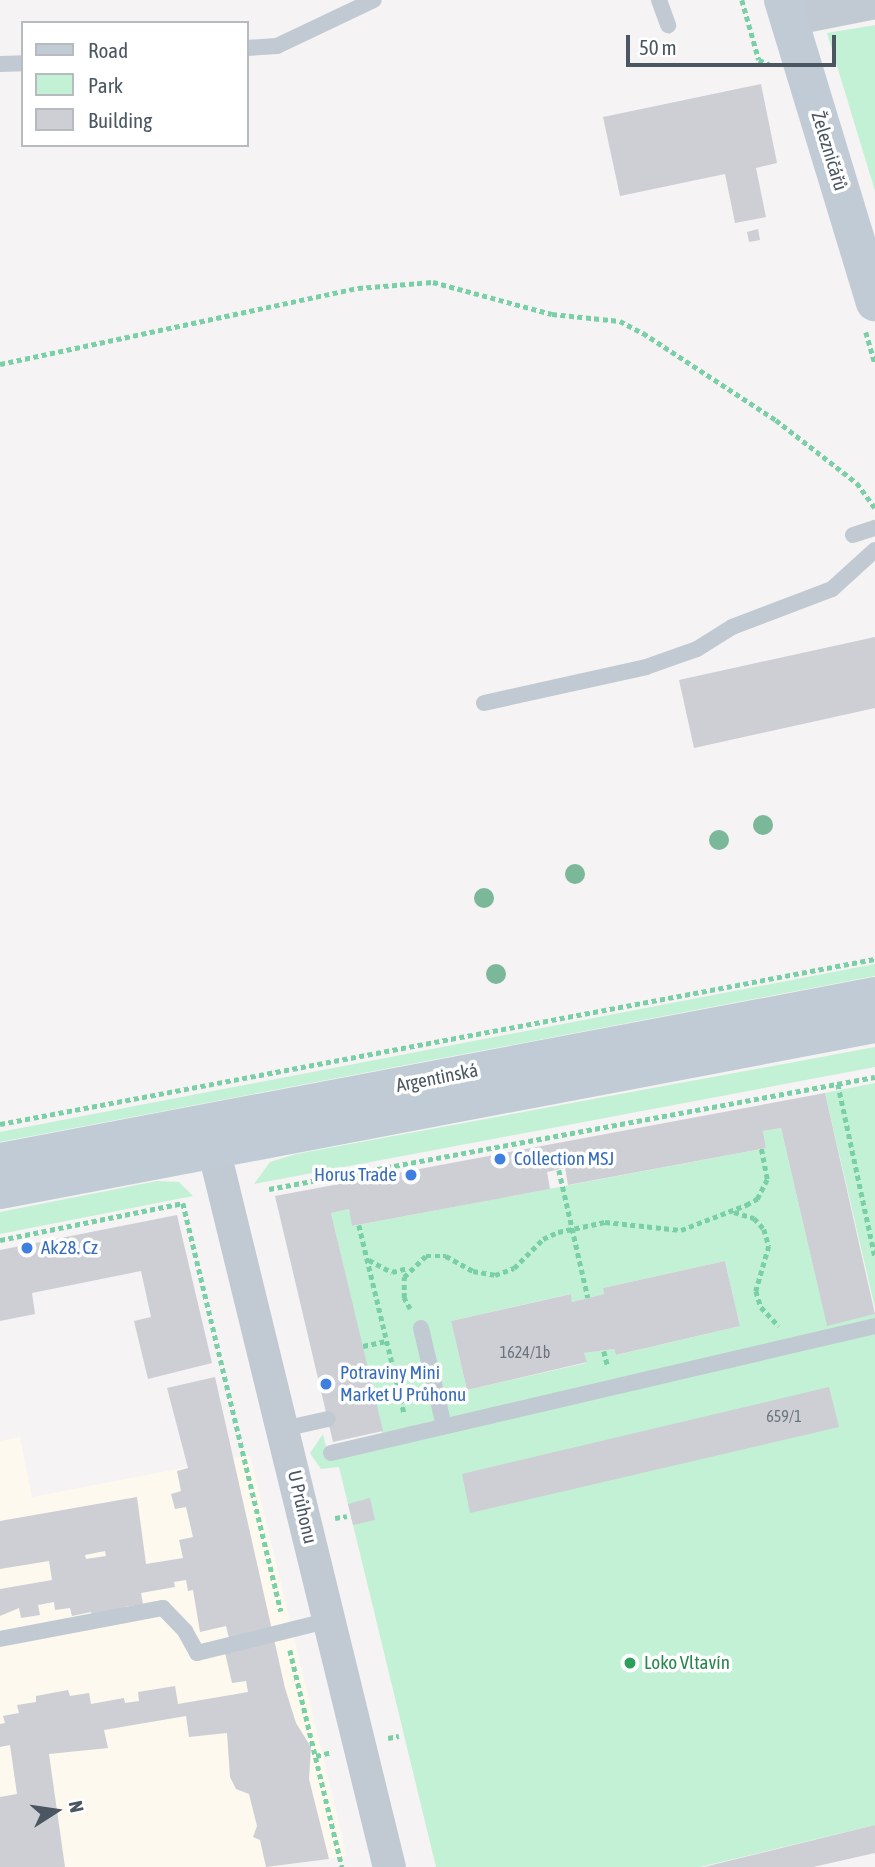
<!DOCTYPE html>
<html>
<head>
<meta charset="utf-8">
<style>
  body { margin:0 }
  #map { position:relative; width:875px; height:1867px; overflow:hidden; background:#f5f3f3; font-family:"Asap Condensed",sans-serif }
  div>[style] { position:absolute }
  .commercial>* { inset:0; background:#fdf9ef }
  .green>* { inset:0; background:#c3f1d5 }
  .building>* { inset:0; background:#cdcfd5 }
  .path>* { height:4.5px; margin-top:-2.25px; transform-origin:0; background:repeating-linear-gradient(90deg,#7ad0a6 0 5px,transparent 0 8.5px) }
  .service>* { height:16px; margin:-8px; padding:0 8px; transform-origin:8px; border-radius:8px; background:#c1cad2 }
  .minor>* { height:33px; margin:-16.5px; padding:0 16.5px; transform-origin:16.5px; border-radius:16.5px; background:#c1cad2 }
  .secondary>* { height:38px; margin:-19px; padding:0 19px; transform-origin:19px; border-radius:19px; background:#c1cbd6 }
  .trees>* { width:20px; height:20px; margin:-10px; border-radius:50%; background:#7bb799 }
  .dots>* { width:19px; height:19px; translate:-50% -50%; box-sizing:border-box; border:4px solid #fff; border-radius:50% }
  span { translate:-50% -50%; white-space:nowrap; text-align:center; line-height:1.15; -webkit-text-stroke:7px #fff; paint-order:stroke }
  .number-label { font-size:16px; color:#6b747e }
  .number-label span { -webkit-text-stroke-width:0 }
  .street-label { font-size:19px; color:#4a5661 }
  .shop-label { font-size:19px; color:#366cbe }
  .left { translate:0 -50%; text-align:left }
  .right { translate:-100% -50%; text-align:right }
  .leisure-label { font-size:19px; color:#27864d }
  .legend { position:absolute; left:21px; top:21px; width:228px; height:126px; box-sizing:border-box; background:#fff; border:2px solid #b7bbc0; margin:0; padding:9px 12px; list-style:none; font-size:21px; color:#4a5661 }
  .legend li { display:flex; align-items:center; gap:14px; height:35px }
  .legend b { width:35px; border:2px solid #b7bbc0 }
  .north { position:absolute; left:21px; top:1776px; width:70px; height:70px; -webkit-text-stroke:5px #fff; paint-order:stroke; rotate:78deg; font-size:19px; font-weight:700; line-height:28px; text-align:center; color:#4a5661 }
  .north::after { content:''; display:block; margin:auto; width:24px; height:32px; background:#4a5661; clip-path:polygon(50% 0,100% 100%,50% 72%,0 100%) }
  .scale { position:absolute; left:626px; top:35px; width:210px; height:32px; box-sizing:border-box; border:4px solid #4a5661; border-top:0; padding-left:9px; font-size:21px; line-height:24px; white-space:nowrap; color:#4a5661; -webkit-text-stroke:5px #fff; paint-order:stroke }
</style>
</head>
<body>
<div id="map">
  <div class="commercial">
    <i style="clip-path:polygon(20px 1437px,32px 1497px,250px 1455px,347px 1856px,272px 1867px,0 1867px,0 1441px)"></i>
  </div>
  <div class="green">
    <i style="clip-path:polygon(875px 25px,875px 191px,827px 33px)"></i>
    <i style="clip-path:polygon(875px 964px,875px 976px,0 1142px,0 1132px)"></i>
    <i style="clip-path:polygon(875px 1047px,875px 1067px,254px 1184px,270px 1162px,296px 1154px)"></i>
    <i style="clip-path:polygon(875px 1083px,875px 1308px,825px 1093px)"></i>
    <i style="clip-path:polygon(evenodd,781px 1128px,827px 1325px,875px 1314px,875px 1825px,700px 1867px,436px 1867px,339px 1467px,321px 1469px,310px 1453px,323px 1434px,329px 1460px,385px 1445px,331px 1213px,349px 1209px,353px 1226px,761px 1149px,766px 1148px,763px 1131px,781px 1128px,725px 1261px,740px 1326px,617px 1355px,614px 1349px,584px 1353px,586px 1363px,467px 1390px,451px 1321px,570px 1294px,572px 1302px,604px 1294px,603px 1288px,725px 1261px)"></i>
    <i style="clip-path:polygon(157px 1181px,179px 1182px,193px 1196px,0 1234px,0 1212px)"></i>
  </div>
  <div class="building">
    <i style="clip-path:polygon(761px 84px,777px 163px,756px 168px,766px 217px,735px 223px,725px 174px,620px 196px,603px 117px)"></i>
    <i style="clip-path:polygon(758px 229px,760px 240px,749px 242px,747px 232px)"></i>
    <i style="clip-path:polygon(875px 637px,875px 708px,694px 748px,679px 680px)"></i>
    <i style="clip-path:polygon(825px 1093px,875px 1314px,827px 1326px,781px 1128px,763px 1131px,766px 1148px,761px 1149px,568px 1185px,565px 1168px,547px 1172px,550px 1189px,352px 1226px,349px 1209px,331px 1213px,383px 1431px,333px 1442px,275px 1196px)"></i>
    <i style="clip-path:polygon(177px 1215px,212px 1363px,148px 1379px,134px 1321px,151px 1317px,141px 1271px,32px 1293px,35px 1314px,0 1321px,0 1250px)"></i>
    <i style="clip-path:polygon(725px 1261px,740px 1326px,616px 1355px,614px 1349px,584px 1353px,587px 1362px,467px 1390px,451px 1321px,571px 1294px,572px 1302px,604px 1294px,603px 1288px)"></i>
    <i style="clip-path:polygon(evenodd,215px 1377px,285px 1688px,296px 1723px,311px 1747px,309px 1779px,329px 1859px,266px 1867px,260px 1840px,253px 1837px,257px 1826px,249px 1794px,236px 1789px,230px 1777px,227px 1733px,189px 1737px,186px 1716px,104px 1730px,108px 1748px,49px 1754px,65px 1867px,0 1867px,0 1797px,17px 1794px,10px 1745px,0 1747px,0 1724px,5px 1723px,3px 1716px,19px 1713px,17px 1705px,36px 1702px,36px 1696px,68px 1690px,70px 1696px,89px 1693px,91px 1704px,124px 1698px,125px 1703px,139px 1701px,138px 1692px,175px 1686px,178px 1704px,248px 1692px,246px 1681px,232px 1683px,223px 1644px,230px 1642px,226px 1626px,200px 1632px,193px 1590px,188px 1591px,186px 1580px,174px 1582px,175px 1587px,141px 1593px,143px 1604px,124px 1607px,125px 1613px,92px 1618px,91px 1612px,72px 1616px,70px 1608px,55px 1610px,54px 1602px,38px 1605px,40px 1615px,21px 1618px,19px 1608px,0 1616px,0 1589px,52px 1580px,49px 1561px,0 1569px,0 1521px,137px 1497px,146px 1564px,183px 1558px,179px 1540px,193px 1537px,186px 1507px,175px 1509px,171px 1494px,181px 1491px,177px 1471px,188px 1468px,167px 1388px,215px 1377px,105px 1551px,106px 1556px,86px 1559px,85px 1555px,105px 1551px)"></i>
    <i style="clip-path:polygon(829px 1387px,839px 1427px,470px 1513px,462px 1474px)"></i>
    <i style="clip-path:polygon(370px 1498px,375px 1520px,353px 1525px,348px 1504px)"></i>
    <i style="clip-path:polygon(875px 1825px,875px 1853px,813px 1867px,704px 1867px)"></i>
  </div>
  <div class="path">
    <i style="left:742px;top:0;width:62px;rotate:74.2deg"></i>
    <i style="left:759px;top:60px;width:11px;rotate:22deg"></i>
    <i style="left:866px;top:332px;width:32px;rotate:74deg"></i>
    <i style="left:0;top:364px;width:366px;rotate:-12deg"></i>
    <i style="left:358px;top:288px;width:75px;rotate:-4.6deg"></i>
    <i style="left:433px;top:282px;width:123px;rotate:15.1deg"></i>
    <i style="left:552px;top:314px;width:68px;rotate:5.9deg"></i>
    <i style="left:620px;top:321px;width:26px;rotate:28deg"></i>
    <i style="left:643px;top:333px;width:159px;rotate:33.2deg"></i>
    <i style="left:776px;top:420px;width:103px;rotate:37.9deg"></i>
    <i style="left:857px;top:483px;width:31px;rotate:54deg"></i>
    <i style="left:838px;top:1084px;width:176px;rotate:77.9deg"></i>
    <i style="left:0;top:1124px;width:890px;rotate:-10.68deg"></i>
    <i style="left:559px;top:1170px;width:131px;rotate:77.2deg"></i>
    <i style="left:269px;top:1189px;width:616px;rotate:-10.47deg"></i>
    <i style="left:734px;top:1212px;width:21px;rotate:17deg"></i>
    <i style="left:754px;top:1218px;width:15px;rotate:48deg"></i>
    <i style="left:764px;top:1229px;width:18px;rotate:74deg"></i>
    <i style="left:769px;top:1246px;width:47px;rotate:106.1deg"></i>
    <i style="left:756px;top:1291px;width:17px;rotate:73deg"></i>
    <i style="left:761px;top:1307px;width:26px;rotate:47deg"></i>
    <i style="left:359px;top:1225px;width:193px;rotate:76.5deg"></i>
    <i style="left:0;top:1240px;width:187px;rotate:-11.4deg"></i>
    <i style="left:183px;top:1203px;width:420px;rotate:76.5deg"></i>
    <i style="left:369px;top:1260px;width:26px;rotate:28deg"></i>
    <i style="left:392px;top:1272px;width:16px;rotate:-14deg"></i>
    <i style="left:410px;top:1309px;width:13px;rotate:-119deg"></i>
    <i style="left:404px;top:1298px;width:21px;rotate:-90deg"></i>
    <i style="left:404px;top:1277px;width:30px;rotate:-44deg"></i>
    <i style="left:426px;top:1256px;width:20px"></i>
    <i style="left:446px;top:1256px;width:31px;rotate:29deg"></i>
    <i style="left:473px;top:1271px;width:22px;rotate:10deg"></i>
    <i style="left:495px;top:1275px;width:20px;rotate:-20deg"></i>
    <i style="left:514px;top:1268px;width:41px;rotate:-45deg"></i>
    <i style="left:543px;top:1239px;width:17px;rotate:-25deg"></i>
    <i style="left:558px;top:1232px;width:48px;rotate:-12deg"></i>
    <i style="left:605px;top:1222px;width:76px;rotate:6deg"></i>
    <i style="left:681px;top:1230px;width:70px;rotate:-21deg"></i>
    <i style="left:746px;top:1205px;width:13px;rotate:-29deg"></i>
    <i style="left:757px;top:1199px;width:22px;rotate:-63deg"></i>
    <i style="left:767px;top:1179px;width:31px;rotate:-101deg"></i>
    <i style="left:363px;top:1346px;width:25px;rotate:-12deg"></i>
    <i style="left:604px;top:1351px;width:16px;rotate:76deg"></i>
    <i style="left:335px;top:1518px;width:12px;rotate:-9deg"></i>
    <i style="left:290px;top:1650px;width:223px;rotate:76.5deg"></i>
    <i style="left:388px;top:1738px;width:11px;rotate:-10deg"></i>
    <i style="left:316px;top:1756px;width:16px;rotate:-14deg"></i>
  </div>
  <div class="service">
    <i style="left:659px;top:0;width:27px;rotate:70deg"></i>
    <i style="left:247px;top:48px;width:30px;rotate:-4deg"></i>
    <i style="left:277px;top:46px;width:107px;rotate:-25.4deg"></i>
    <i style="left:0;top:64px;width:23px;rotate:-2deg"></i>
    <i style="left:853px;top:535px;width:23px;rotate:-18deg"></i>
    <i style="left:484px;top:703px;width:166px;rotate:-12.5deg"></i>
    <i style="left:646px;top:667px;width:54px;rotate:-19.4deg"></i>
    <i style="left:697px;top:649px;width:41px;rotate:-32.2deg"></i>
    <i style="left:732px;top:627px;width:107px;rotate:-20.8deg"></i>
    <i style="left:832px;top:589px;width:58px;rotate:-42.2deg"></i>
    <i style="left:421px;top:1328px;width:101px;rotate:76.8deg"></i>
    <i style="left:283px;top:1429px;width:46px;rotate:-12.5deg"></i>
    <i style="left:331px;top:1453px;width:559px;rotate:-13.14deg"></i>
    <i style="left:0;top:1639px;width:166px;rotate:-10.8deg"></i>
    <i style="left:163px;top:1608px;width:32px;rotate:46deg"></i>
    <i style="left:185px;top:1631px;width:25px;rotate:61deg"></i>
    <i style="left:197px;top:1653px;width:137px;rotate:-13.9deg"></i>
  </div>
  <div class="minor">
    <i style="left:789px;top:19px;width:88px;rotate:-11.2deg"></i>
    <i style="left:213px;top:1148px;width:740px;rotate:76.25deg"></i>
  </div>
  <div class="secondary">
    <i style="left:783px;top:0;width:316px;rotate:73.1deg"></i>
    <i style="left:0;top:1162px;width:891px;rotate:-10.74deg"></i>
    <i style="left:0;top:1190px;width:891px;rotate:-10.74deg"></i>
  </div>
  <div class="trees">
    <i style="left:763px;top:825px"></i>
    <i style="left:719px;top:840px"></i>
    <i style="left:575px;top:874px"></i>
    <i style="left:484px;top:898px"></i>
    <i style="left:496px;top:974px"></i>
  </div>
  <div class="dots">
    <i style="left:500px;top:1159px;background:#3f7fe0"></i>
    <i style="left:411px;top:1175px;background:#3f7fe0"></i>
    <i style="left:27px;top:1248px;background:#3f7fe0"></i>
    <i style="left:326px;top:1384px;background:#3f7fe0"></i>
    <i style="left:630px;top:1663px;background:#2e9e5b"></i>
  </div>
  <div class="number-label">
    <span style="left:525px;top:1352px">1624/1b</span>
    <span style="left:784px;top:1416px">659/1</span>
  </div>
  <div class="street-label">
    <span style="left:829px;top:151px;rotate:73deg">Železničářů</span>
    <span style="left:437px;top:1078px;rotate:-11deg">Argentinská</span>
    <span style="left:302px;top:1507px;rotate:77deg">U Průhonu</span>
  </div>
  <div class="shop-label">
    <span class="left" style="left:514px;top:1159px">Collection MSJ</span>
    <span class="right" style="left:397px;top:1175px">Horus Trade</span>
    <span class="left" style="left:41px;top:1248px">Ak28. Cz</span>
    <span class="left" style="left:340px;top:1384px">Potraviny Mini<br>Market U Průhonu</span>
  </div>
  <div class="leisure-label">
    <span class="left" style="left:644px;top:1663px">Loko Vltavín</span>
  </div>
  <ul class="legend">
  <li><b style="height:9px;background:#c1cbd6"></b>Road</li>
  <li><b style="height:19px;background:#c3f1d5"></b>Park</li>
  <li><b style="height:19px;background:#cdcfd5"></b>Building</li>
  </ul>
  <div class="north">N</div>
  <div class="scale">50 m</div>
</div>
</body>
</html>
